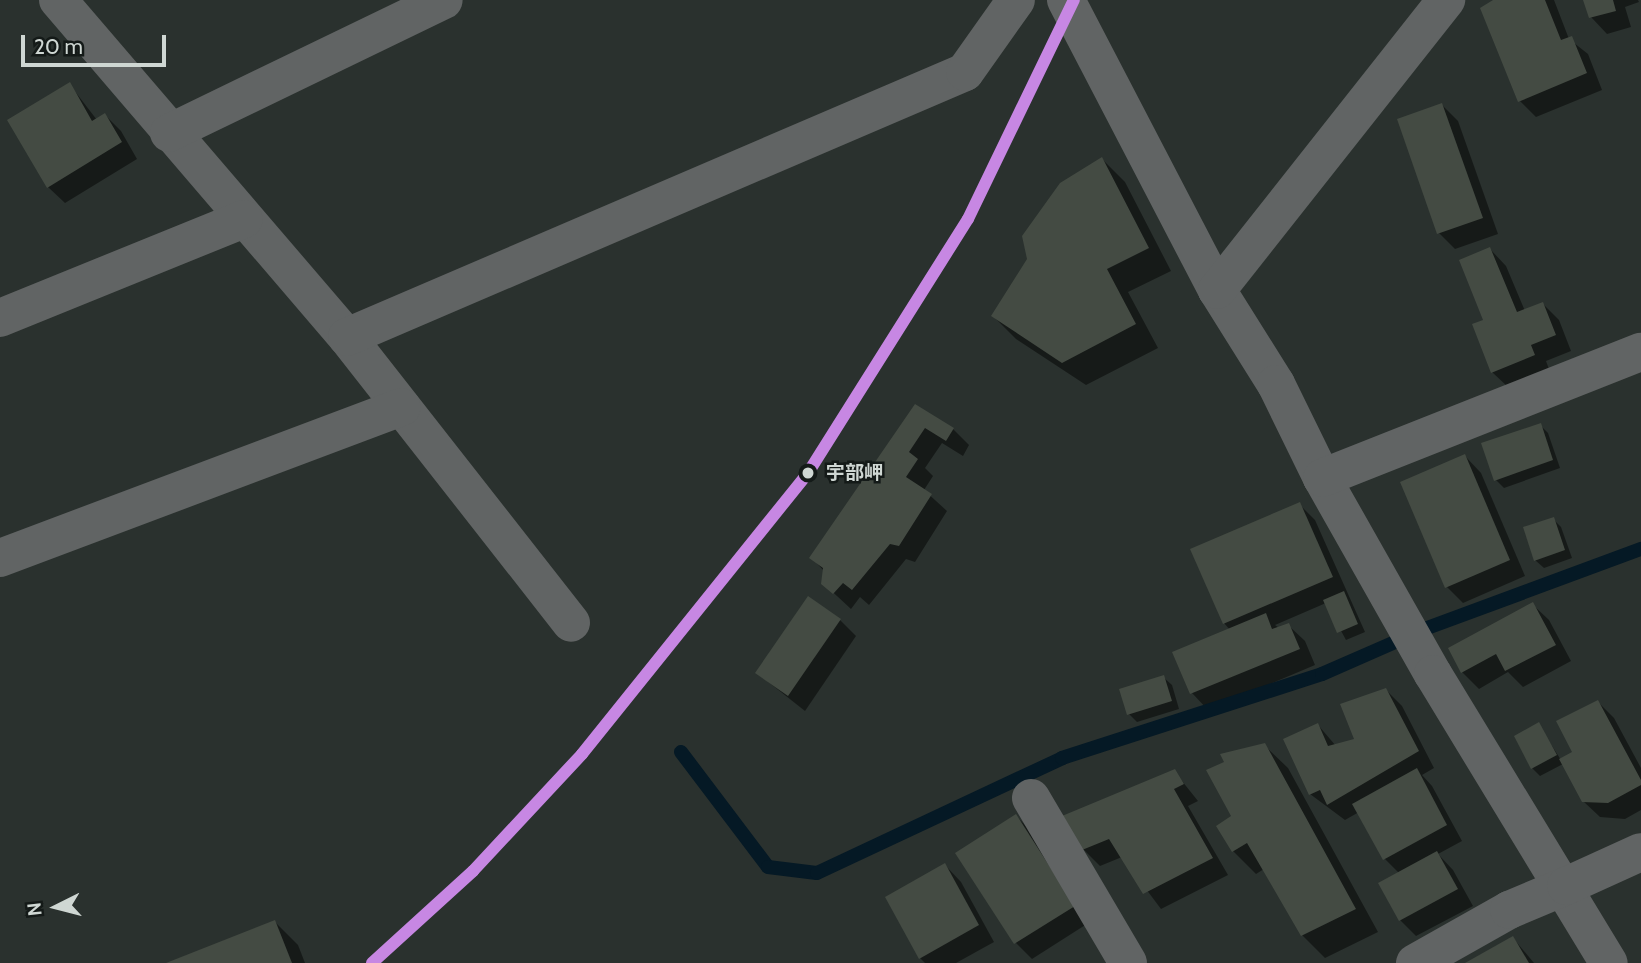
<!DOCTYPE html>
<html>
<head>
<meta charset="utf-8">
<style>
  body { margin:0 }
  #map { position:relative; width:1641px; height:963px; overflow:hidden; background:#2a312e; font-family:Cabin,"Noto Sans JP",sans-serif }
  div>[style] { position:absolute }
  .shadow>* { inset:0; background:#0007 }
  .stream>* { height:14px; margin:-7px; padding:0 7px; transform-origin:7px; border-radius:7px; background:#051925 }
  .building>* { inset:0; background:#444b43 }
  .minor>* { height:38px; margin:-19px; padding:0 19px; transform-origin:19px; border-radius:19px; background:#616464 }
  .tertiary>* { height:38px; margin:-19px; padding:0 19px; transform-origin:19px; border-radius:19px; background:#616464 }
  .rail-1>* { height:12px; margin:-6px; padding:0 6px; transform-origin:6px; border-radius:6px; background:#c787e3 }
  .dots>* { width:19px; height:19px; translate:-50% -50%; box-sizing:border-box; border:4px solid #141a18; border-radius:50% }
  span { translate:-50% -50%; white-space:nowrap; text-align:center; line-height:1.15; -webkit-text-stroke:5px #141a18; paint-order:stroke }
  .stop-label { font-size:19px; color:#cfd7d3; font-weight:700 }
  .left { translate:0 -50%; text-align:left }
  .north { position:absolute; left:21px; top:872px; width:70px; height:70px; -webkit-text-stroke:5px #141a18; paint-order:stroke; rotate:264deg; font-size:19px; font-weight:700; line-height:28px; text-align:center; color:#cfd7d3 }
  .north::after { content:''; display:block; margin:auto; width:24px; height:32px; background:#cfd7d3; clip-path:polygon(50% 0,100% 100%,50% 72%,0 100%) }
  .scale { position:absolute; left:21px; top:35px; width:145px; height:32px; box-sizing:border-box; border:4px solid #cfd7d3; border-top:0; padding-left:9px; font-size:21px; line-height:24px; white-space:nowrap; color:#cfd7d3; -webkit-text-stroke:5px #141a18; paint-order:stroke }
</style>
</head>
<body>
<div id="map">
  <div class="shadow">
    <i style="clip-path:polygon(1495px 0,1554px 0,1569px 39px,1588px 54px,1602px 90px,1536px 117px,1520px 101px)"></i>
    <i style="clip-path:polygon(1584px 0,1638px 0,1639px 2px,1625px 7px,1631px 27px,1607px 34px,1591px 17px)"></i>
    <i style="clip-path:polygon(70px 85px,97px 120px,105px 115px,121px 131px,137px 159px,65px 203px,48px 187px)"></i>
    <i style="clip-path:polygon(1442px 105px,1458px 121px,1498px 234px,1455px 249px,1439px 233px)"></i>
    <i style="clip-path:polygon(1102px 159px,1125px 182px,1171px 271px,1128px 292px,1158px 348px,1086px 385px,1016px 339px,993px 316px)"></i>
    <i style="clip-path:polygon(1490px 249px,1506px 266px,1525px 311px,1543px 304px,1559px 320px,1571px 351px,1546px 361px,1550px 372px,1509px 388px,1492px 372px,1485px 321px)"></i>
    <i style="clip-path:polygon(915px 407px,953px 429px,969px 445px,963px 456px,942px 443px,925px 468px,933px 476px,924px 490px,947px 511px,915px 562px,906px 559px,869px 605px,860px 597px,851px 609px,823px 583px,824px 571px,812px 558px)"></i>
    <i style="clip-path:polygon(1540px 425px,1548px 433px,1560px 468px,1504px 488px,1496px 480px)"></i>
    <i style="clip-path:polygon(1465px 456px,1481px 473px,1525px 576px,1463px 603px,1447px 587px)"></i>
    <i style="clip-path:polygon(1299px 504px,1315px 520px,1365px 632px,1346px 640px,1326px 603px,1275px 625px,1279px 628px,1288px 625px,1305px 641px,1315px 665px,1208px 710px,1192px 693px,1174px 653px,1230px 630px,1224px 623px)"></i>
    <i style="clip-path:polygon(1553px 519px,1561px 527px,1572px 558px,1544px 568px,1535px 560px)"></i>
    <i style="clip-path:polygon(1532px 604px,1549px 620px,1571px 661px,1523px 687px,1508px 672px,1479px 689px,1462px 672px,1450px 649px)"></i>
    <i style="clip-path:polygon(840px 620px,856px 636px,805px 711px,757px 673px)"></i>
    <i style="clip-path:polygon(1163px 677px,1172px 685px,1179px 709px,1137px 722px,1129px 714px)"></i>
    <i style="clip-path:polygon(1386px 690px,1402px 706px,1434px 768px,1422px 775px,1432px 786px,1462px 841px,1438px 854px,1453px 870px,1473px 906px,1416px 936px,1400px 920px,1400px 874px,1385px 859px,1359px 812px,1345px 820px,1310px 794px,1318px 725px,1336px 746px,1357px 740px)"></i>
    <i style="clip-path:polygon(1598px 702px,1614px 718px,1641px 768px,1641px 810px,1625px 819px,1600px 817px,1583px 801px,1563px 764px,1540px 776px,1532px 768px,1538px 724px,1561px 760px,1574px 753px)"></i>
    <i style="clip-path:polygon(1264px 745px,1288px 768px,1378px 932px,1325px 958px,1302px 935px,1264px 869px,1256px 874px,1233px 851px,1234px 817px)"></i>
    <i style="clip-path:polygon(1174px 771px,1198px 801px,1188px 806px,1228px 875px,1161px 909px,1122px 857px,1100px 866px,1083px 849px)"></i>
    <i style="clip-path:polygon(1016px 816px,1032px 832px,1090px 922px,1032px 959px,1016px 943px,958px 853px)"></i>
    <i style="clip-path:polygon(945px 865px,961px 882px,994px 942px,956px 963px,925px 963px,920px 958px)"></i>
    <i style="clip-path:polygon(275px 922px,298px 945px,305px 963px,172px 963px)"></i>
    <i style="clip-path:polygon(1513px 938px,1534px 963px,1468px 963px)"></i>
  </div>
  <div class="stream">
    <i style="left:1419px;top:631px;width:237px;rotate:-20.3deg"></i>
    <i style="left:681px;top:752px;width:144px;rotate:52.9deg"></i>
    <i style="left:768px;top:867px;width:49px;rotate:7deg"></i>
    <i style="left:817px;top:873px;width:271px;rotate:-25.1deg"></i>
    <i style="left:1062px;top:758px;width:273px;rotate:-17.9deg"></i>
    <i style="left:1322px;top:674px;width:77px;rotate:-23.6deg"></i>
  </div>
  <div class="building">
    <i style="clip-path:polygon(1493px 0,1545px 0,1561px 40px,1572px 36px,1587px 73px,1518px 102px,1480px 8px)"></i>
    <i style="clip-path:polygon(1583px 0,1613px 0,1616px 11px,1589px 18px)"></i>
    <i style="clip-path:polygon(70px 82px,92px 121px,105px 113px,122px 142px,47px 188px,7px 120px)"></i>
    <i style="clip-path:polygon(1442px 103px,1483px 218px,1437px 234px,1397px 119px)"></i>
    <i style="clip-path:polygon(1102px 157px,1149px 248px,1107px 269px,1136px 324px,1062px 363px,991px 316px,1027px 259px,1022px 236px,1060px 183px)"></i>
    <i style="clip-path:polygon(1490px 247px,1517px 312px,1543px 302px,1556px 335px,1531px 345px,1535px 355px,1491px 373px,1472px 324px,1483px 320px,1459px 260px)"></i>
    <i style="clip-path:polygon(915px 404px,954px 428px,946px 441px,925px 428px,909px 452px,918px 459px,906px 477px,932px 494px,899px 546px,890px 544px,852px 590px,843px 583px,833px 594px,821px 584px,823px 568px,809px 558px)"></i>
    <i style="clip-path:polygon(1541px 423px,1553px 460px,1494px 481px,1481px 443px)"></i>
    <i style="clip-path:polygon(1465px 454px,1510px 560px,1445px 588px,1400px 482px)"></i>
    <i style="clip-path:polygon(1300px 502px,1333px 577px,1223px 624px,1190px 549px)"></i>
    <i style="clip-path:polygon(1554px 517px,1565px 550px,1534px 561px,1523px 527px)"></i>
    <i style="clip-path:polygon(1344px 591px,1358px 624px,1337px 633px,1323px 600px)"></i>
    <i style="clip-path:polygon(808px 596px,841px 619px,788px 696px,755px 673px)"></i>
    <i style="clip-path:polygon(1533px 602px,1556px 645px,1505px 671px,1496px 654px,1461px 673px,1448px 648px)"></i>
    <i style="clip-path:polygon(1266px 613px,1272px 629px,1289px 623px,1300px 649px,1190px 694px,1172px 652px)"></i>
    <i style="clip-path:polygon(1164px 675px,1172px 701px,1127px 715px,1119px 689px)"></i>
    <i style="clip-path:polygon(1386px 688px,1419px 751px,1327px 805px,1320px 790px,1309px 795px,1283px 739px,1318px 723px,1328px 746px,1354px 739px,1340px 704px)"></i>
    <i style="clip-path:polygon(1598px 700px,1641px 780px,1641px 785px,1608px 803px,1582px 802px,1559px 759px,1572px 752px,1556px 721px)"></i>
    <i style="clip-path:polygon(1539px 722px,1557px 755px,1531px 769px,1514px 736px)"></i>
    <i style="clip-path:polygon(1265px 743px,1356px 909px,1301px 936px,1247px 843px,1232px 852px,1216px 826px,1231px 816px,1206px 770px,1224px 762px,1220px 754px)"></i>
    <i style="clip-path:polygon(1417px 768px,1447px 825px,1383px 860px,1352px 804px)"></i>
    <i style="clip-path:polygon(1175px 769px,1184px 784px,1174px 789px,1213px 858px,1143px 894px,1109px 839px,1082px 850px,1062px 816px)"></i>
    <i style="clip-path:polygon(1016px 814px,1075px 906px,1014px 944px,955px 853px)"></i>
    <i style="clip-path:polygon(1437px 851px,1458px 889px,1399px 921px,1378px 883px)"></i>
    <i style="clip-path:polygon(945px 863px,979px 925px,919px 959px,885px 897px)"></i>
    <i style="clip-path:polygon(275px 920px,292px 963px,166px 963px)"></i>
    <i style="clip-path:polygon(1513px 936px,1529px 963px,1465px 963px)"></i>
  </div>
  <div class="minor">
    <i style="left:58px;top:0;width:444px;rotate:49.4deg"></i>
    <i style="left:347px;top:337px;width:363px;rotate:51.9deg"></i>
    <i style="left:1066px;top:0;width:327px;rotate:62.5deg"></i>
    <i style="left:1217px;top:290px;width:111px;rotate:57.9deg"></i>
    <i style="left:1276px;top:384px;width:105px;rotate:63.9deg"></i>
    <i style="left:1322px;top:478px;width:225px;rotate:60.5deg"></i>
    <i style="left:1433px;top:674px;width:338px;rotate:58.7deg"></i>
    <i style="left:169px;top:133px;width:305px;rotate:-25.8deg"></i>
    <i style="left:1217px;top:290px;width:370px;rotate:-51.7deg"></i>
    <i style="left:0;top:318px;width:263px;rotate:-22.1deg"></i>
    <i style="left:347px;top:337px;width:672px;rotate:-23.21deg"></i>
    <i style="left:965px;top:72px;width:88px;rotate:-54.7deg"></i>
    <i style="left:1322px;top:478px;width:343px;rotate:-21.6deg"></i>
    <i style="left:0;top:558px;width:429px;rotate:-20.6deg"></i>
    <i style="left:1031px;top:798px;width:191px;rotate:59.5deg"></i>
    <i style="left:1415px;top:963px;width:108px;rotate:-29.4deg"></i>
    <i style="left:1509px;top:910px;width:62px;rotate:-22.8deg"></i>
  </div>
  <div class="tertiary">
    <i style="left:1566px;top:886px;width:82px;rotate:-24.4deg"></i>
  </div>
  <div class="rail-1">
    <i style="left:372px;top:963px;width:137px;rotate:-42.3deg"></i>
    <i style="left:473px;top:871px;width:160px;rotate:-47deg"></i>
    <i style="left:582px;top:754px;width:361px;rotate:-51.2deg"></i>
    <i style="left:808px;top:473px;width:300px;rotate:-57.8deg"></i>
    <i style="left:968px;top:219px;width:243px;rotate:-64.2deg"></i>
  </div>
  <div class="dots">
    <i style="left:808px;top:473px;background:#cfd7d3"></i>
  </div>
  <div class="stop-label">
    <span class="left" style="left:826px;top:473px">宇部岬</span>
  </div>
  <div class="north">N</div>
  <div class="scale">20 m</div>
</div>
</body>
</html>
